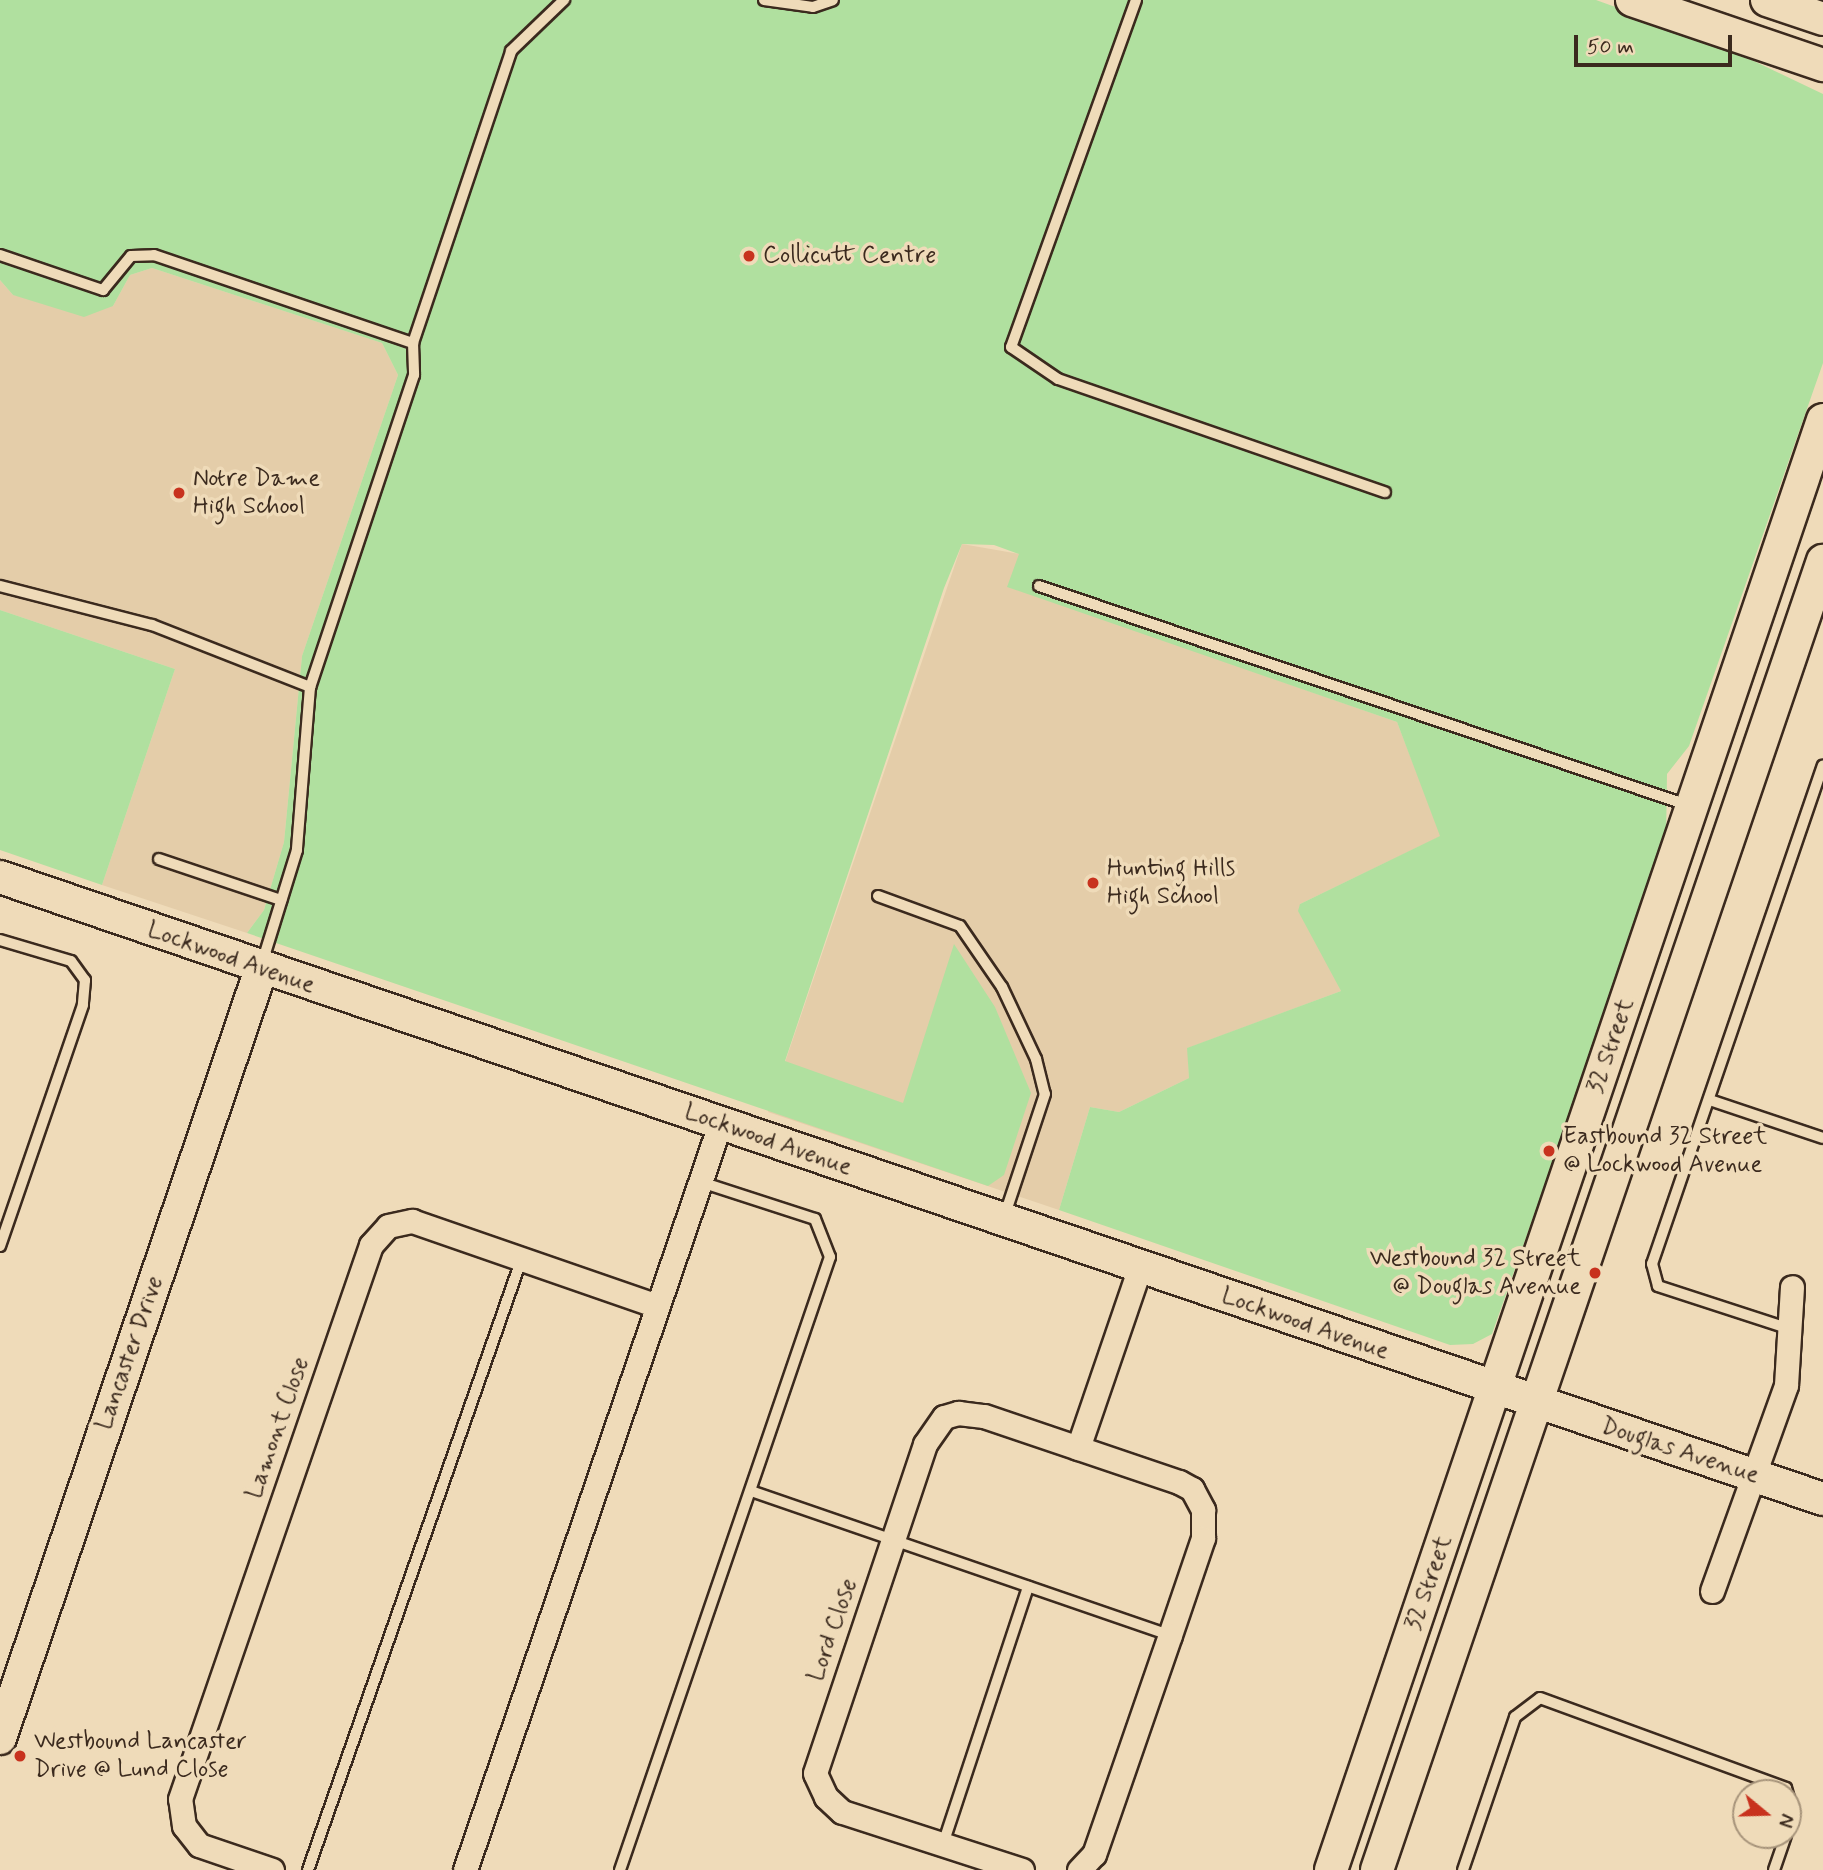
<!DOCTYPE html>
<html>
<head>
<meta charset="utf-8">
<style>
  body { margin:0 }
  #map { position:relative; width:1823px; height:1870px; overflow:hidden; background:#efdbb9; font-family:Mynerve,sans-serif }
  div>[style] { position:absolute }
  .built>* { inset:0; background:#e4cda9 }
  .green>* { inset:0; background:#b0e09f }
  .roads { filter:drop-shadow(2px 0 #3b2a1e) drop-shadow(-2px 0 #3b2a1e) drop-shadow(0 2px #3b2a1e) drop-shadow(0 -2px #3b2a1e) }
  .lane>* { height:10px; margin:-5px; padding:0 5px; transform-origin:5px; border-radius:5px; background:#efdbb9 }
  .street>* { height:23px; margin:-11.5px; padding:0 11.5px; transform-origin:11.5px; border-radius:11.5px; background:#efdbb9 }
  .secondary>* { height:32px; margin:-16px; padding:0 16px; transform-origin:16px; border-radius:16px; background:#efdbb9 }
  .dots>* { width:19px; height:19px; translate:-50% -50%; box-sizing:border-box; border:4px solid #efdbb9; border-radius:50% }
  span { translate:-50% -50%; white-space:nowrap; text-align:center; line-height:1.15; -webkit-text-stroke:7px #efdbb9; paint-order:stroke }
  .poi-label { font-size:24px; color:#3b2a1e }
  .left { translate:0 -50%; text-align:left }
  .right { translate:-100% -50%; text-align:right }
  .street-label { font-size:24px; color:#3b2a1e }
  .north { position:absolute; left:1732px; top:1779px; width:70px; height:70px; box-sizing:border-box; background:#efdbb9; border:2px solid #a7947b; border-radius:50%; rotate:109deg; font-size:19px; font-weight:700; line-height:28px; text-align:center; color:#3b2a1e }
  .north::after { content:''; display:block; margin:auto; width:24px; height:32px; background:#c8321e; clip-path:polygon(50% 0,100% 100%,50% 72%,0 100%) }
  .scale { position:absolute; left:1574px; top:35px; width:158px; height:32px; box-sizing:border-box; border:4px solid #3b2a1e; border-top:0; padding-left:9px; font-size:21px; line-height:24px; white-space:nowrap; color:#3b2a1e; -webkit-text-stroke:5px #efdbb9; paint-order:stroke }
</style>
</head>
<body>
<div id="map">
  <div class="built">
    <i style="clip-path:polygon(152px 268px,382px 343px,398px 375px,302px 656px,284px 842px,264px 910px,247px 933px,102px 885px,175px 669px,0 610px,0 280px,13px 295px,113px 306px,130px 275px)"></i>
    <i style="clip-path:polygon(962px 544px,1020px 554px,1008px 586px,1397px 722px,1441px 836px,1300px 904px,1341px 991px,1188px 1048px,1189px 1078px,1119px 1112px,1090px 1107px,1059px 1210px,768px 1112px)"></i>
  </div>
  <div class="green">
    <i style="clip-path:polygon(0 0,1596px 0,1718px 44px,1823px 94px,1823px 363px,1689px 746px,1667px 774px,1666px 840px,1492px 1334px,1473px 1344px,1450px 1345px,1059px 1210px,1090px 1107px,1119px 1112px,1189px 1078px,1187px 1048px,1341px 991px,1298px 911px,1300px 904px,1440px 836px,1397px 722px,1007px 587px,1019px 554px,994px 545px,962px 544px,944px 588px,785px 1061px,903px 1103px,954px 944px,995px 1007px,1031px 1093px,1004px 1175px,988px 1186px,247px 933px,264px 910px,284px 842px,302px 656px,398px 375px,382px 343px,152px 268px,130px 275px,113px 306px,84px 317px,13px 295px,0 280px)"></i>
    <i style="clip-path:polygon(0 610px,175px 669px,102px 885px,0 850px)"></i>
  </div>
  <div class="roads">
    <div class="lane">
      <i style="left:764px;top:0;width:49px;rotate:8.1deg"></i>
      <i style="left:813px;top:7px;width:21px;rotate:-19deg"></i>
      <i style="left:1136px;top:0;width:369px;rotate:109.8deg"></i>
      <i style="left:1011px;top:347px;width:57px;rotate:34.2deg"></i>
      <i style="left:1058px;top:379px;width:346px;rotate:19.1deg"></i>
      <i style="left:0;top:255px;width:109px;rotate:18.8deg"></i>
      <i style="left:103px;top:290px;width:44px;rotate:-50.5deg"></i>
      <i style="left:131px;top:256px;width:23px;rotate:-2deg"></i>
      <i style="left:154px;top:255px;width:274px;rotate:18.8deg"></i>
      <i style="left:413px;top:343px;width:32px;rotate:88deg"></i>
      <i style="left:414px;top:375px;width:329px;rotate:108.4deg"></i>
      <i style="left:310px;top:687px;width:164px;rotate:94.6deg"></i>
      <i style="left:297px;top:850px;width:118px;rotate:107.2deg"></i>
      <i style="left:413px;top:343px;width:308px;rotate:-71.4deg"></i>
      <i style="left:511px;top:51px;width:74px;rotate:-43.9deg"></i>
      <i style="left:0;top:586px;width:157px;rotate:14.4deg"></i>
      <i style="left:152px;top:625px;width:170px;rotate:21.4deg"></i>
      <i style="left:1039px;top:586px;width:687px;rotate:18.67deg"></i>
      <i style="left:159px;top:859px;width:129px;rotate:18.6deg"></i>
      <i style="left:878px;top:896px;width:87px;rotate:20.1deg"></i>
      <i style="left:960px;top:926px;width:74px;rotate:55.5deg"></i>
      <i style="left:1002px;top:987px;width:80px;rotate:64.7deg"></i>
      <i style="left:1036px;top:1059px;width:36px;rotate:76deg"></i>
      <i style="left:1045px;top:1094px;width:130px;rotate:108.4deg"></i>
      <i style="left:0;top:940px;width:74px;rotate:16.5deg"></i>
      <i style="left:71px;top:961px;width:24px;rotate:54deg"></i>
      <i style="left:85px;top:980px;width:25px;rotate:95deg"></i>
      <i style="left:83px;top:1005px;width:255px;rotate:109deg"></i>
      <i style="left:1710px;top:1100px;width:119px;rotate:18.6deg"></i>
      <i style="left:1790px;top:1329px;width:139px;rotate:-162deg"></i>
      <i style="left:1658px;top:1286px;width:23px;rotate:-105deg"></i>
      <i style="left:1652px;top:1264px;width:527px;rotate:-71.08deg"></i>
      <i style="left:751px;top:1491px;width:443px;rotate:19deg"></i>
      <i style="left:943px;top:1844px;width:271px;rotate:-71.7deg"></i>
      <i style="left:308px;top:1870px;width:648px;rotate:-70.73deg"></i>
      <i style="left:620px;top:1870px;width:648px;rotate:-71.09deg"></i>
      <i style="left:830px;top:1257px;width:41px;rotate:-111.5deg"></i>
      <i style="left:815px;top:1219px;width:120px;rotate:-162deg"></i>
      <i style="left:1463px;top:1870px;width:162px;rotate:-71.2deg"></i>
      <i style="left:1515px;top:1717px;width:31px;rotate:-37deg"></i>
      <i style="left:1540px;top:1698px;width:262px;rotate:20.1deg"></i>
      <i style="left:1786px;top:1788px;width:26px;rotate:74deg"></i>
      <i style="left:1793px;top:1813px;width:17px;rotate:107deg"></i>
      <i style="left:1774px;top:1870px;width:37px;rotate:-71deg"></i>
    </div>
    <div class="street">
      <i style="left:1078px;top:1448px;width:191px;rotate:-71.1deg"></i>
      <i style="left:1712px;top:1591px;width:219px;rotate:-70.2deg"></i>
      <i style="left:1786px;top:1385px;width:98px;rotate:-86.5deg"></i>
      <i style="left:272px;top:1870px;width:77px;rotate:-161.1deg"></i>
      <i style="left:199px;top:1845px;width:24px;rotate:-128deg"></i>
      <i style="left:184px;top:1826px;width:27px;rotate:-98deg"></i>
      <i style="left:180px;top:1799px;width:586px;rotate:-70.98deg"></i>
      <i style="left:371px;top:1245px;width:25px;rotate:-48deg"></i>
      <i style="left:388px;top:1226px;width:25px;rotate:-12deg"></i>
      <i style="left:412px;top:1221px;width:260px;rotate:19.1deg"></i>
      <i style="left:465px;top:1870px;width:788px;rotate:-71.13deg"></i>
      <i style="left:1022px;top:1870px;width:189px;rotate:-162.1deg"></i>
      <i style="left:842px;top:1812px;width:22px;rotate:-137deg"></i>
      <i style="left:826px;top:1797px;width:26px;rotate:-115deg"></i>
      <i style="left:815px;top:1773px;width:347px;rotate:-71.5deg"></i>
      <i style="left:925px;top:1444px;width:33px;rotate:-55deg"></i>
      <i style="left:944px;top:1417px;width:15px;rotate:-16deg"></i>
      <i style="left:958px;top:1413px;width:26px;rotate:7deg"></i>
      <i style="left:984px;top:1416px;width:206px;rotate:18.7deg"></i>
      <i style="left:1179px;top:1482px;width:15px;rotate:28deg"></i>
      <i style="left:1192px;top:1489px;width:24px;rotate:62deg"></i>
      <i style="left:1203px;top:1510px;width:28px;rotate:90deg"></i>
      <i style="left:1203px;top:1538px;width:102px;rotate:108.8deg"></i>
      <i style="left:1170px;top:1635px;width:232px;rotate:109.1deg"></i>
      <i style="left:1094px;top:1854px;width:22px;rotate:133deg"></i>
    </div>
    <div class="secondary">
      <i style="left:1632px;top:0;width:202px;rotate:18.8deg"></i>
      <i style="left:1767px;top:0;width:59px;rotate:18.7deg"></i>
      <i style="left:0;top:877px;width:1926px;rotate:18.84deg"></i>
      <i style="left:0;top:1738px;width:812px;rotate:-71.25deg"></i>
      <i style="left:1331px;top:1870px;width:1531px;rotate:-71.26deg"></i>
      <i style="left:1377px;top:1870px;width:1383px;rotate:-71.19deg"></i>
    </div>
  </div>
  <div class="dots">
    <i style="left:749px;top:256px;background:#c8321e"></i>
    <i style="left:179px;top:493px;background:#c8321e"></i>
    <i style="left:1093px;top:883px;background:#c8321e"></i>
    <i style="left:1549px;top:1151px;background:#c8321e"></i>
    <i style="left:1595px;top:1273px;background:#c8321e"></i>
    <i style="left:20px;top:1756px;background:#c8321e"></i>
  </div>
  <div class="poi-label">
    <span class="left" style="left:763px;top:256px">Collicutt Centre</span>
    <span class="left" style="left:193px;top:493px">Notre Dame<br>High School</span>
    <span class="left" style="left:1107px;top:883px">Hunting Hills<br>High School</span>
    <span class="left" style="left:1563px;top:1151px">Eastbound 32 Street<br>@ Lockwood Avenue</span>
    <span class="right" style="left:1581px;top:1273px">Westbound 32 Street<br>@ Douglas Avenue</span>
    <span class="left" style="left:34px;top:1756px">Westbound Lancaster<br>Drive @ Lund Close</span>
  </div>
  <div class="street-label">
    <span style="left:231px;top:958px;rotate:19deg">Lockwood Avenue</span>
    <span style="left:1611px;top:1046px;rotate:-71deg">32 Street</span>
    <span style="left:768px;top:1140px;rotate:19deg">Lockwood Avenue</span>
    <span style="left:1305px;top:1324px;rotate:19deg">Lockwood Avenue</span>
    <span style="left:130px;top:1353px;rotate:-71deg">Lancaster Drive</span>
    <span style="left:278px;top:1428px;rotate:-71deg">Lamont Close</span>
    <span style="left:1680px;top:1451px;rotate:18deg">Douglas Avenue</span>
    <span style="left:1429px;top:1583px;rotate:-71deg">32 Street</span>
    <span style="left:833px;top:1630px;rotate:-71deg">Lord Close</span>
  </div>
  <div class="north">N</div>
  <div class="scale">50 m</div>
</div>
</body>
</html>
